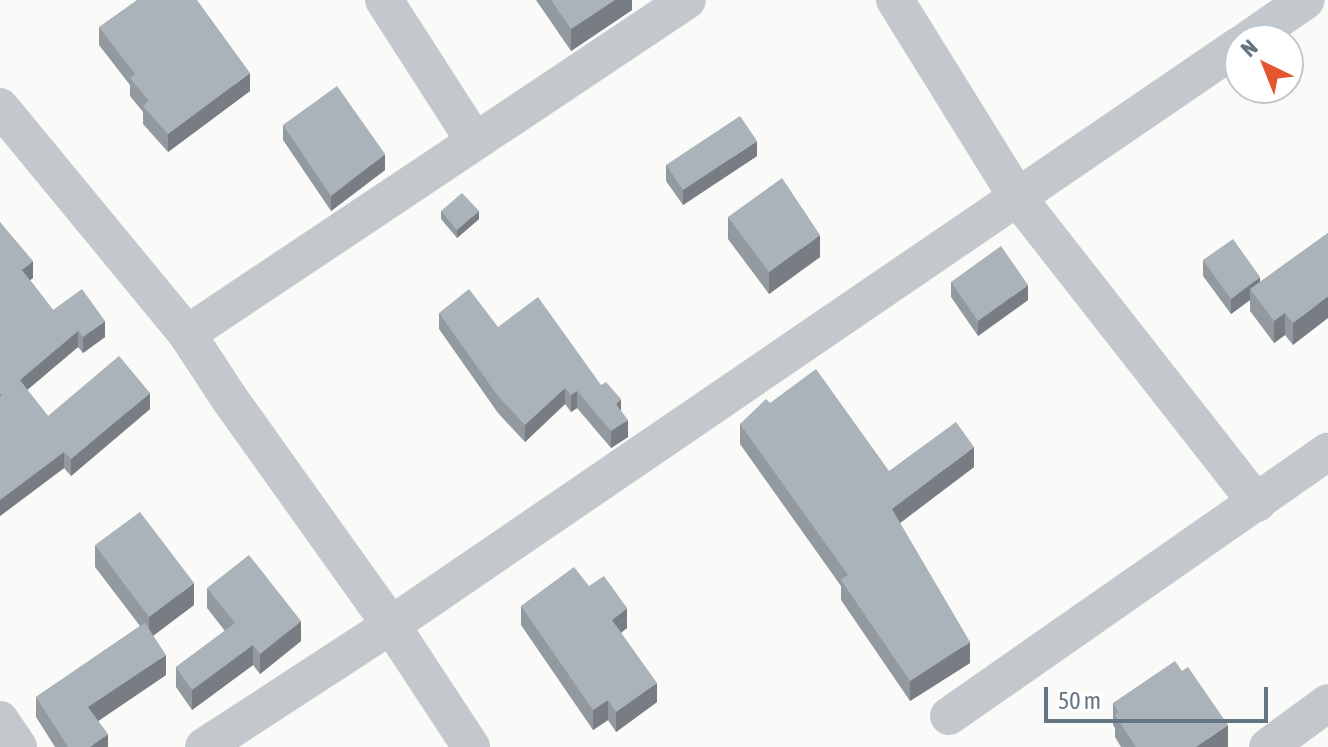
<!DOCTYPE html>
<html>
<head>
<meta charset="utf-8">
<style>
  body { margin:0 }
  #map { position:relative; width:1328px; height:747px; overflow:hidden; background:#fafaf8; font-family:"Asap Condensed",sans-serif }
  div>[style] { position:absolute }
  .minor>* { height:38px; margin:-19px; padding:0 19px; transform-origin:19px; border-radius:19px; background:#c3c8cc }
  .wall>* { inset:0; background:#929a9f }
  .shaded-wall>* { inset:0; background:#777d82 }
  .building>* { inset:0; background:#aab3b9 }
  span { translate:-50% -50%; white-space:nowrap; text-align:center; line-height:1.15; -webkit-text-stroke:8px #fff; paint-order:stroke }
  .north { position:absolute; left:1224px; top:24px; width:80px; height:80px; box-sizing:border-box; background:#fff; border:2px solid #c1c8cd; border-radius:50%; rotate:317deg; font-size:22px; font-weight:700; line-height:32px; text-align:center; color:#657683 }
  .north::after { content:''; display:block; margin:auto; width:28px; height:36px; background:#e4572e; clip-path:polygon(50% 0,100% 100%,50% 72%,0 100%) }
  .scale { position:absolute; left:1044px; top:687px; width:224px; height:36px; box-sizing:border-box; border:4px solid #657683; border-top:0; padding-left:10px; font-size:24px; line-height:28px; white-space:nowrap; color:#657683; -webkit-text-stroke:6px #fff; paint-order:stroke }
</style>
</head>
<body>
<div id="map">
  <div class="minor">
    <i style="left:384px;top:0;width:166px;rotate:57.3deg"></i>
    <i style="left:895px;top:0;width:232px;rotate:58.2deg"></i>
    <i style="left:1017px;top:197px;width:389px;rotate:51.9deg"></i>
    <i style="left:1248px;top:40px;width:70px;rotate:-34.6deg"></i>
    <i style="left:0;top:107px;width:294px;rotate:50.5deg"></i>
    <i style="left:187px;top:334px;width:77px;rotate:56.7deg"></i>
    <i style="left:229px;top:398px;width:279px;rotate:54.5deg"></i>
    <i style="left:391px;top:625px;width:146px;rotate:56.7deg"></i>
    <i style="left:187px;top:334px;width:601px;rotate:-33.74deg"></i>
    <i style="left:949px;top:716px;width:462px;rotate:-34.9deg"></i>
    <i style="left:0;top:720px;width:32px;rotate:56deg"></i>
    <i style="left:204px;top:747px;width:223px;rotate:-33.1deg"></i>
    <i style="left:391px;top:625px;width:1028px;rotate:-34.34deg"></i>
    <i style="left:1268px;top:747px;width:74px;rotate:-36.3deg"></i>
  </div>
  <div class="wall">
    <i style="clip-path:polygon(536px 0,632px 0,632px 10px,571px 51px)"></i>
    <i style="clip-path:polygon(99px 27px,250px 91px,168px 152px,143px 124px,143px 112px,130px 96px,130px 85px,99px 45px)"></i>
    <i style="clip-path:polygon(283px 125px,385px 170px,331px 211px,283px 140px)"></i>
    <i style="clip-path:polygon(757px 156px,683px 205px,666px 181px,666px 165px)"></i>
    <i style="clip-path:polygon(441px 211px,479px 219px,457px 238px,441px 219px)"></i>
    <i style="clip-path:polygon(728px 217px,820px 257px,769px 294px,728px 239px)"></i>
    <i style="clip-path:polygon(0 222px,33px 278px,30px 280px,53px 310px,105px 337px,83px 353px,78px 347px,27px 390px,48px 416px,150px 409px,71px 476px,64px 468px,0 516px)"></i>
    <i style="clip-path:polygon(1328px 233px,1293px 345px,1285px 335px,1274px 343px,1250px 311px,1250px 300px,1231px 314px,1203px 276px,1203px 260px,1260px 282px)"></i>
    <i style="clip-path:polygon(951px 282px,1028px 300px,978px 336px,951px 297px)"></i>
    <i style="clip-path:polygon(439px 313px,498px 327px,621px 412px,628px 437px,611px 448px,577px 408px,571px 412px,565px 404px,525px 442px,498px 413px,439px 329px)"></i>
    <i style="clip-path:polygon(740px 424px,889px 471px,974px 467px,900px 523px,970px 663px,910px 701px,841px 600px,841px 586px,740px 444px)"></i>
    <i style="clip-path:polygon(95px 545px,194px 605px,153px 635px,166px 675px,98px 721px,108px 747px,55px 747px,36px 717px,36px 697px,140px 626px,95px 567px)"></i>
    <i style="clip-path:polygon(589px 586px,627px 628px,621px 633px,657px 702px,616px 732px,608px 720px,593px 730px,521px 625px,521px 606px)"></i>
    <i style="clip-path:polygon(207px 588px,301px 641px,260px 674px,253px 665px,192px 710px,176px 687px,176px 667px,225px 631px,207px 608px)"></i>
    <i style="clip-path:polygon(1113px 703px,1228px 747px,1121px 747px,1115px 737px,1115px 728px,1113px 725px)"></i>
  </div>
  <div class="shaded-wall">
    <i style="clip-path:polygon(615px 0,632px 0,632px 10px,571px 51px,571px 29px)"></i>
    <i style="clip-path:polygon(250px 73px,250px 91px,168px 152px,168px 134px)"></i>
    <i style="clip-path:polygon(757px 141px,757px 156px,683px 205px,683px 190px)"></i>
    <i style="clip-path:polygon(385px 154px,385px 170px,331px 211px,331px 196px)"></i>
    <i style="clip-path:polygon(479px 211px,479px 219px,457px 238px,457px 230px)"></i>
    <i style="clip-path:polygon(820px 235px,820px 257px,769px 294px,769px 272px)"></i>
    <i style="clip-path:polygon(33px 261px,33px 278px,22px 286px,22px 270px)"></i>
    <i style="clip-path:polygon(1260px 277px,1260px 293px,1250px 289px,1250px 300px,1231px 314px,1231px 299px)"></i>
    <i style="clip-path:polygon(1028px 285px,1028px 300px,978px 336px,978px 321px)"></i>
    <i style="clip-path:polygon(1328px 296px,1328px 318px,1293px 345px,1293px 323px)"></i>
    <i style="clip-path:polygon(1285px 313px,1285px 335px,1274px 343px,1274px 321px)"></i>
    <i style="clip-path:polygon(105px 321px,105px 337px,83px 353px,83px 337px)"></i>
    <i style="clip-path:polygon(78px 331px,78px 347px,20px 396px,20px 380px)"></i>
    <i style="clip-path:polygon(565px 388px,565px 404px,525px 442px,525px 425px)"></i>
    <i style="clip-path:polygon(577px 391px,577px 408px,571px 412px,571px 395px)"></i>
    <i style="clip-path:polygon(150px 393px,150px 409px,71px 476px,71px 459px)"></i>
    <i style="clip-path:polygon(621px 399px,621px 416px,616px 404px)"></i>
    <i style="clip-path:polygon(628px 420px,628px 437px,611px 448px,611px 431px)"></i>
    <i style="clip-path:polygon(974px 447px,974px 467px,892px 529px,892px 509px)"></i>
    <i style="clip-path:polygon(64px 452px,64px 468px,0 516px,0 500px)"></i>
    <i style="clip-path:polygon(194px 583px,194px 605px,149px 639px,149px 617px)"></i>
    <i style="clip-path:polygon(627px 608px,627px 628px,612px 639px,612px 620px)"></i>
    <i style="clip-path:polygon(301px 621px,301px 641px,260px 674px,260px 654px)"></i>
    <i style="clip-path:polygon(970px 642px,970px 663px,910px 701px,910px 681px)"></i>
    <i style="clip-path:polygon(253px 645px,253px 665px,192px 710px,192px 690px)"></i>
    <i style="clip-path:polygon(166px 655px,166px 675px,88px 728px,88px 707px)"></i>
    <i style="clip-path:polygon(657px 683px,657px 702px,616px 732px,616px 712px)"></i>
    <i style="clip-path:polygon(608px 700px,608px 720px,593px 730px,593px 710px)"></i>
    <i style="clip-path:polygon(1228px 725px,1228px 747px,1196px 747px)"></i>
    <i style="clip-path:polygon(108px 734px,108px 747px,90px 747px)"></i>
  </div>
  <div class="building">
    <i style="clip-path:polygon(137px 0,197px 0,250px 73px,168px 134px,143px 106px,149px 101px,130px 78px,135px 74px,99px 27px)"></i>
    <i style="clip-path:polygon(551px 0,615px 0,571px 29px)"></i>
    <i style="clip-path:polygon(337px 86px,385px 154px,331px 196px,283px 125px)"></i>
    <i style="clip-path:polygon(740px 116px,757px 141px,683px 190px,666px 165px)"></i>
    <i style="clip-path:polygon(782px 178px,820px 235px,769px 272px,728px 217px)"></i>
    <i style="clip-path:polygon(462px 193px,479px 211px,457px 230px,441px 211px)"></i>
    <i style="clip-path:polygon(0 222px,33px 261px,22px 270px,53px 310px,82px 289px,105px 321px,83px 337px,78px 331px,20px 380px,48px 416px,119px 356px,150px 393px,71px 459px,64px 452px,0 500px,0 397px,2px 395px,0 393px)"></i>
    <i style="clip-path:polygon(1328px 233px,1328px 296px,1293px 323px,1285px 313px,1274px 321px,1250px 289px)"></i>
    <i style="clip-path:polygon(1233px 239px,1260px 277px,1231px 299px,1203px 260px)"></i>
    <i style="clip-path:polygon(1001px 246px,1028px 285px,978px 321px,951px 282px)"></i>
    <i style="clip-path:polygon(469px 289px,498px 327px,538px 297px,601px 385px,606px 382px,621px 399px,616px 404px,628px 420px,611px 431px,577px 391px,571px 395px,565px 388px,525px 425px,498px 396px,439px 313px)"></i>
    <i style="clip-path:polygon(816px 369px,889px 471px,956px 422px,974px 447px,892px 509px,970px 642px,910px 681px,841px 580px,848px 575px,740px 424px,766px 399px,770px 403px)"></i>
    <i style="clip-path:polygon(140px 512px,194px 583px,149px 617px,95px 545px)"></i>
    <i style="clip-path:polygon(249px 555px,301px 621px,260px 654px,253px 645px,192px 690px,176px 667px,235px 623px,207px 588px)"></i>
    <i style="clip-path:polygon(574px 567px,589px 586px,604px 576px,627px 608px,612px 620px,657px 683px,616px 712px,608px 700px,593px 710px,521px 606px)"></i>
    <i style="clip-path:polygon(145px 623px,166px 655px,88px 707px,108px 734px,90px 747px,68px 747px,36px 697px)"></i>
    <i style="clip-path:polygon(1175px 661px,1182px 671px,1188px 667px,1228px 725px,1196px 747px,1136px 747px,1115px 715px,1118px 712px,1113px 703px)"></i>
  </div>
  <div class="north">N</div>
  <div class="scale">50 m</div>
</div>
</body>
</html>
